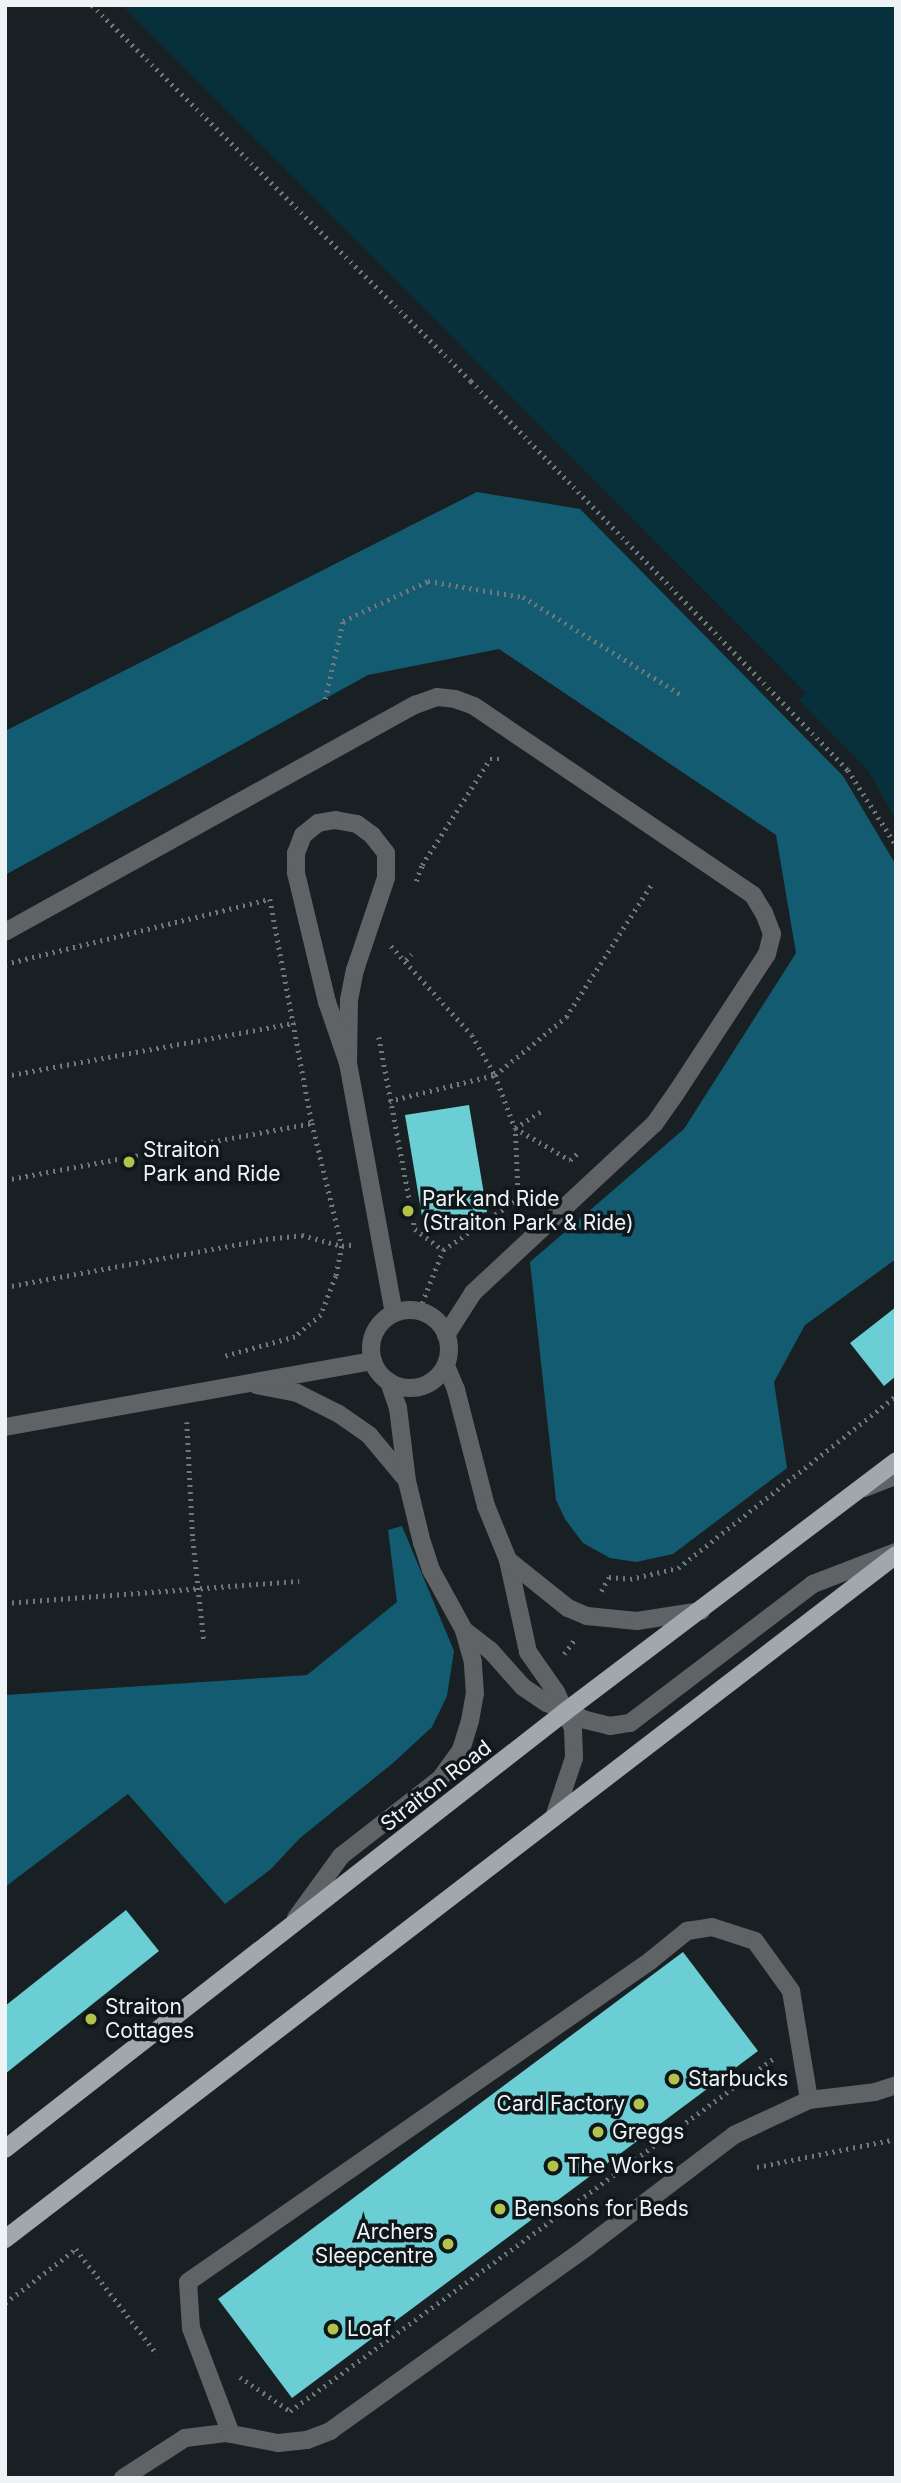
<!DOCTYPE html>
<html>
<head>
<meta charset="utf-8">
<style>
  body { margin:0 }
  #map { position:relative; width:901px; height:2483px; overflow:hidden; background:#182024; font-family:Inter,sans-serif }
  div>[style] { position:absolute }
  .green>* { inset:0; background:#08303c }
  .forest>* { inset:0; background:#135b70 }
  .building>* { inset:0; background:#6aced4 }
  .path>* { height:4.5px; margin-top:-2.25px; transform-origin:0; background:repeating-linear-gradient(90deg,#70787b 0 2px,transparent 0 7px) }
  .minor>* { height:18px; margin:-9px; padding:0 9px; transform-origin:9px; border-radius:9px; background:#5f6365 }
  .minor>.ring { margin:-9px; padding:0; box-sizing:content-box; background:none; border:18px solid #5f6365; border-radius:50% }
  .major>* { height:18px; margin:-9px; padding:0 9px; transform-origin:9px; border-radius:9px; background:#a0a7ad }
  .dots>* { width:19px; height:19px; translate:-50% -50%; box-sizing:border-box; border:4px solid #0f171a; border-radius:50% }
  span { translate:-50% -50%; white-space:nowrap; text-align:center; line-height:1.15; -webkit-text-stroke:7px #0f171a; paint-order:stroke }
  .poi-label { font-size:21px; color:#eef4f6 }
  .left { translate:0 -50%; text-align:left }
  .right { translate:-100% -50%; text-align:right }
  .street-label { font-size:21px; color:#eef4f6 }
  .frame { position:absolute; inset:0; border:7px solid #eef4f6; pointer-events:none }
</style>
</head>
<body>
<div id="map">
  <div class="green">
    <i style="clip-path:polygon(122px 5px,896px 5px,896px 820px,868px 770px,799px 700px,806px 693px)"></i>
  </div>
  <div class="forest">
    <i style="clip-path:polygon(477px 492px,580px 509px,843px 776px,896px 865px,896px 1259px,805px 1325px,774px 1382px,787px 1468px,673px 1554px,636px 1562px,610px 1558px,583px 1543px,565px 1519px,556px 1500px,530px 1262px,684px 1129px,796px 953px,776px 835px,499px 649px,368px 675px,5px 875px,5px 731px)"></i>
    <i style="clip-path:polygon(402px 1526px,454px 1651px,447px 1696px,432px 1727px,393px 1763px,300px 1838px,271px 1869px,225px 1904px,128px 1794px,5px 1887px,5px 1695px,307px 1675px,397px 1602px,388px 1530px)"></i>
  </div>
  <div class="building">
    <i style="clip-path:polygon(469px 1105px,487px 1212px,423px 1222px,405px 1115px)"></i>
    <i style="clip-path:polygon(896px 1307px,896px 1376px,884px 1386px,850px 1343px)"></i>
    <i style="clip-path:polygon(126px 1910px,159px 1951px,5px 2074px,5px 2006px)"></i>
    <i style="clip-path:polygon(683px 1952px,758px 2051px,292px 2398px,218px 2299px)"></i>
  </div>
  <div class="path">
    <i style="left:92px;top:5px;width:534px;rotate:44.77deg"></i>
    <i style="left:471px;top:381px;width:542px;rotate:45.9deg"></i>
    <i style="left:848px;top:770px;width:89px;rotate:57.4deg"></i>
    <i style="left:325px;top:699px;width:80px;rotate:-77deg"></i>
    <i style="left:343px;top:621px;width:94px;rotate:-25.2deg"></i>
    <i style="left:428px;top:581px;width:96px;rotate:9.6deg"></i>
    <i style="left:523px;top:597px;width:188px;rotate:31.7deg"></i>
    <i style="left:416px;top:881px;width:17px;rotate:-69deg"></i>
    <i style="left:422px;top:865px;width:126px;rotate:-57.3deg"></i>
    <i style="left:490px;top:759px;width:12px"></i>
    <i style="left:391px;top:946px;width:120px;rotate:47.7deg"></i>
    <i style="left:472px;top:1035px;width:46px;rotate:60.1deg"></i>
    <i style="left:495px;top:1075px;width:57px;rotate:69.3deg"></i>
    <i style="left:515px;top:1128px;width:64px;rotate:30.2deg"></i>
    <i style="left:570px;top:1160px;width:12px;rotate:-42deg"></i>
    <i style="left:406px;top:960px;width:8px;rotate:-50deg"></i>
    <i style="left:5px;top:964px;width:273px;rotate:-13.8deg"></i>
    <i style="left:270px;top:899px;width:228px;rotate:79.4deg"></i>
    <i style="left:312px;top:1123px;width:127px;rotate:76.3deg"></i>
    <i style="left:342px;top:1246px;width:31px;rotate:101deg"></i>
    <i style="left:336px;top:1276px;width:42px;rotate:111deg"></i>
    <i style="left:321px;top:1315px;width:34px;rotate:140deg"></i>
    <i style="left:295px;top:1337px;width:76px;rotate:164.7deg"></i>
    <i style="left:379px;top:1037px;width:195px;rotate:79.4deg"></i>
    <i style="left:415px;top:1229px;width:35px;rotate:37deg"></i>
    <i style="left:5px;top:1076px;width:295px;rotate:-10.4deg"></i>
    <i style="left:389px;top:1101px;width:109px;rotate:-13.8deg"></i>
    <i style="left:495px;top:1075px;width:92px;rotate:-39.2deg"></i>
    <i style="left:566px;top:1017px;width:157px;rotate:-57.2deg"></i>
    <i style="left:5px;top:1180px;width:312px;rotate:-10.5deg"></i>
    <i style="left:5px;top:1287px;width:265px;rotate:-10.4deg"></i>
    <i style="left:266px;top:1239px;width:36px;rotate:-6deg"></i>
    <i style="left:302px;top:1235px;width:41px;rotate:15.4deg"></i>
    <i style="left:342px;top:1246px;width:13px;rotate:-9deg"></i>
    <i style="left:422px;top:1303px;width:57px;rotate:-68.4deg"></i>
    <i style="left:443px;top:1250px;width:91px;rotate:-34.2deg"></i>
    <i style="left:518px;top:1199px;width:71px;rotate:-92.4deg"></i>
    <i style="left:515px;top:1128px;width:31px;rotate:-33deg"></i>
    <i style="left:187px;top:1422px;width:117px;rotate:87.1deg"></i>
    <i style="left:193px;top:1539px;width:103px;rotate:83.8deg"></i>
    <i style="left:601px;top:1591px;width:16px;rotate:-60deg"></i>
    <i style="left:609px;top:1577px;width:21px;rotate:5deg"></i>
    <i style="left:630px;top:1579px;width:49px;rotate:-12.9deg"></i>
    <i style="left:678px;top:1568px;width:278px;rotate:-38.3deg"></i>
    <i style="left:5px;top:1603px;width:295px;rotate:-4.3deg"></i>
    <i style="left:564px;top:1654px;width:19px;rotate:-54deg"></i>
    <i style="left:757px;top:2167px;width:142px;rotate:-11.4deg"></i>
    <i style="left:5px;top:2303px;width:89px;rotate:-37.3deg"></i>
    <i style="left:76px;top:2249px;width:133px;rotate:52.4deg"></i>
    <i style="left:240px;top:2377px;width:60px;rotate:34.2deg"></i>
    <i style="left:290px;top:2411px;width:599px;rotate:-36.1deg"></i>
  </div>
  <div class="minor">
    <i style="left:5px;top:932px;width:469px;rotate:-29deg"></i>
    <i style="left:415px;top:705px;width:23px;rotate:-20deg"></i>
    <i style="left:437px;top:697px;width:18px;rotate:6deg"></i>
    <i style="left:455px;top:699px;width:20px;rotate:20deg"></i>
    <i style="left:474px;top:706px;width:337px;rotate:34.1deg"></i>
    <i style="left:753px;top:895px;width:21px;rotate:59deg"></i>
    <i style="left:764px;top:913px;width:22px;rotate:69deg"></i>
    <i style="left:772px;top:934px;width:21px;rotate:104deg"></i>
    <i style="left:767px;top:954px;width:166px;rotate:123.2deg"></i>
    <i style="left:676px;top:1093px;width:38px;rotate:125deg"></i>
    <i style="left:654px;top:1124px;width:248px;rotate:137deg"></i>
    <i style="left:473px;top:1293px;width:50px;rotate:122.7deg"></i>
    <i style="left:348px;top:1063px;width:63px;rotate:-89.1deg"></i>
    <i style="left:349px;top:1000px;width:31px;rotate:-79deg"></i>
    <i style="left:355px;top:970px;width:97px;rotate:-71.4deg"></i>
    <i style="left:386px;top:878px;width:25px;rotate:-90deg"></i>
    <i style="left:386px;top:853px;width:23px;rotate:-128deg"></i>
    <i style="left:372px;top:835px;width:19px;rotate:-144deg"></i>
    <i style="left:357px;top:824px;width:22px;rotate:-170deg"></i>
    <i style="left:335px;top:820px;width:17px;rotate:170deg"></i>
    <i style="left:318px;top:823px;width:19px;rotate:141deg"></i>
    <i style="left:303px;top:835px;width:19px;rotate:111deg"></i>
    <i style="left:296px;top:853px;width:20px;rotate:90deg"></i>
    <i style="left:296px;top:873px;width:133px;rotate:76.5deg"></i>
    <i style="left:327px;top:1002px;width:65px;rotate:71deg"></i>
    <i style="left:348px;top:1063px;width:254px;rotate:79.6deg"></i>
    <i class="ring" style="left:371px;top:1310px;width:60px;height:60px"></i>
    <i style="left:446px;top:1366px;width:26px;rotate:67deg"></i>
    <i style="left:456px;top:1390px;width:120px;rotate:75.5deg"></i>
    <i style="left:486px;top:1506px;width:58px;rotate:67.8deg"></i>
    <i style="left:508px;top:1560px;width:94px;rotate:77.7deg"></i>
    <i style="left:528px;top:1652px;width:49px;rotate:55deg"></i>
    <i style="left:556px;top:1692px;width:40px;rotate:65deg"></i>
    <i style="left:573px;top:1728px;width:30px;rotate:88deg"></i>
    <i style="left:574px;top:1758px;width:59px;rotate:108.7deg"></i>
    <i style="left:256px;top:1385px;width:42px;rotate:11deg"></i>
    <i style="left:297px;top:1393px;width:47px;rotate:26.6deg"></i>
    <i style="left:339px;top:1414px;width:37px;rotate:35deg"></i>
    <i style="left:369px;top:1435px;width:56px;rotate:50.1deg"></i>
    <i style="left:5px;top:1427px;width:374px;rotate:-10.2deg"></i>
    <i style="left:864px;top:1488px;width:34px;rotate:-21deg"></i>
    <i style="left:508px;top:1560px;width:77px;rotate:38.7deg"></i>
    <i style="left:568px;top:1608px;width:21px;rotate:23deg"></i>
    <i style="left:587px;top:1616px;width:50px;rotate:5.7deg"></i>
    <i style="left:637px;top:1621px;width:65px;rotate:-8.9deg"></i>
    <i style="left:464px;top:1630px;width:33px;rotate:38deg"></i>
    <i style="left:490px;top:1650px;width:50px;rotate:48.3deg"></i>
    <i style="left:523px;top:1687px;width:29px;rotate:34deg"></i>
    <i style="left:547px;top:1703px;width:43px;rotate:23.6deg"></i>
    <i style="left:586px;top:1720px;width:25px;rotate:14deg"></i>
    <i style="left:610px;top:1726px;width:20px;rotate:-9deg"></i>
    <i style="left:630px;top:1723px;width:230px;rotate:-37.2deg"></i>
    <i style="left:813px;top:1584px;width:89px;rotate:-21.1deg"></i>
    <i style="left:296px;top:1918px;width:77px;rotate:-54deg"></i>
    <i style="left:341px;top:1856px;width:125px;rotate:-37.9deg"></i>
    <i style="left:440px;top:1779px;width:36px;rotate:-54deg"></i>
    <i style="left:461px;top:1750px;width:30px;rotate:-73deg"></i>
    <i style="left:470px;top:1721px;width:27px;rotate:-80deg"></i>
    <i style="left:475px;top:1694px;width:32px;rotate:-94deg"></i>
    <i style="left:473px;top:1662px;width:33px;rotate:-106deg"></i>
    <i style="left:464px;top:1630px;width:68px;rotate:-118.8deg"></i>
    <i style="left:431px;top:1570px;width:28px;rotate:-108deg"></i>
    <i style="left:422px;top:1543px;width:64px;rotate:-103.6deg"></i>
    <i style="left:407px;top:1481px;width:74px;rotate:-97deg"></i>
    <i style="left:398px;top:1408px;width:28px;rotate:-109deg"></i>
    <i style="left:231px;top:2434px;width:113px;rotate:-110.7deg"></i>
    <i style="left:191px;top:2328px;width:46px;rotate:-93.7deg"></i>
    <i style="left:188px;top:2282px;width:563px;rotate:-34.79deg"></i>
    <i style="left:650px;top:1961px;width:48px;rotate:-39deg"></i>
    <i style="left:687px;top:1931px;width:25px;rotate:-9deg"></i>
    <i style="left:712px;top:1927px;width:45px;rotate:18deg"></i>
    <i style="left:755px;top:1941px;width:62px;rotate:54.2deg"></i>
    <i style="left:791px;top:1991px;width:110px;rotate:80.6deg"></i>
    <i style="left:123px;top:2478px;width:74px;rotate:-32.8deg"></i>
    <i style="left:185px;top:2438px;width:41px;rotate:-7deg"></i>
    <i style="left:226px;top:2433px;width:53px;rotate:10.9deg"></i>
    <i style="left:278px;top:2443px;width:29px;rotate:-6deg"></i>
    <i style="left:307px;top:2440px;width:25px;rotate:-21deg"></i>
    <i style="left:330px;top:2431px;width:317px;rotate:-35.6deg"></i>
    <i style="left:588px;top:2246px;width:183px;rotate:-37.2deg"></i>
    <i style="left:734px;top:2135px;width:83px;rotate:-25deg"></i>
    <i style="left:809px;top:2100px;width:66px;rotate:-6.9deg"></i>
    <i style="left:875px;top:2092px;width:22px;rotate:-18deg"></i>
  </div>
  <div class="major">
    <i style="left:5px;top:2149px;width:712px;rotate:-37.98deg"></i>
    <i style="left:566px;top:1711px;width:414px;rotate:-37.1deg"></i>
    <i style="left:5px;top:2239px;width:1123px;rotate:-37.51deg"></i>
  </div>
  <div class="dots">
    <i style="left:129px;top:1162px;background:#b2c34c"></i>
    <i style="left:408px;top:1211px;background:#b2c34c"></i>
    <i style="left:91px;top:2019px;background:#b2c34c"></i>
    <i style="left:674px;top:2079px;background:#b2c34c"></i>
    <i style="left:639px;top:2104px;background:#b2c34c"></i>
    <i style="left:598px;top:2132px;background:#b2c34c"></i>
    <i style="left:553px;top:2166px;background:#b2c34c"></i>
    <i style="left:500px;top:2209px;background:#b2c34c"></i>
    <i style="left:448px;top:2244px;background:#b2c34c"></i>
    <i style="left:333px;top:2329px;background:#b2c34c"></i>
  </div>
  <div class="poi-label">
    <span class="left" style="left:143px;top:1162px">Straiton<br>Park and Ride</span>
    <span class="left" style="left:422px;top:1211px">Park and Ride<br>(Straiton Park &amp; Ride)</span>
    <span class="left" style="left:105px;top:2019px">Straiton<br>Cottages</span>
    <span class="left" style="left:688px;top:2079px">Starbucks</span>
    <span class="right" style="left:625px;top:2104px">Card Factory</span>
    <span class="left" style="left:612px;top:2132px">Greggs</span>
    <span class="left" style="left:567px;top:2166px">The Works</span>
    <span class="left" style="left:514px;top:2209px">Bensons for Beds</span>
    <span class="right" style="left:434px;top:2244px">Archers<br>Sleepcentre</span>
    <span class="left" style="left:347px;top:2329px">Loaf</span>
  </div>
  <div class="street-label">
    <span style="left:436px;top:1786px;rotate:-38deg">Straiton Road</span>
  </div>
  <div class="frame"></div>
</div>
</body>
</html>
